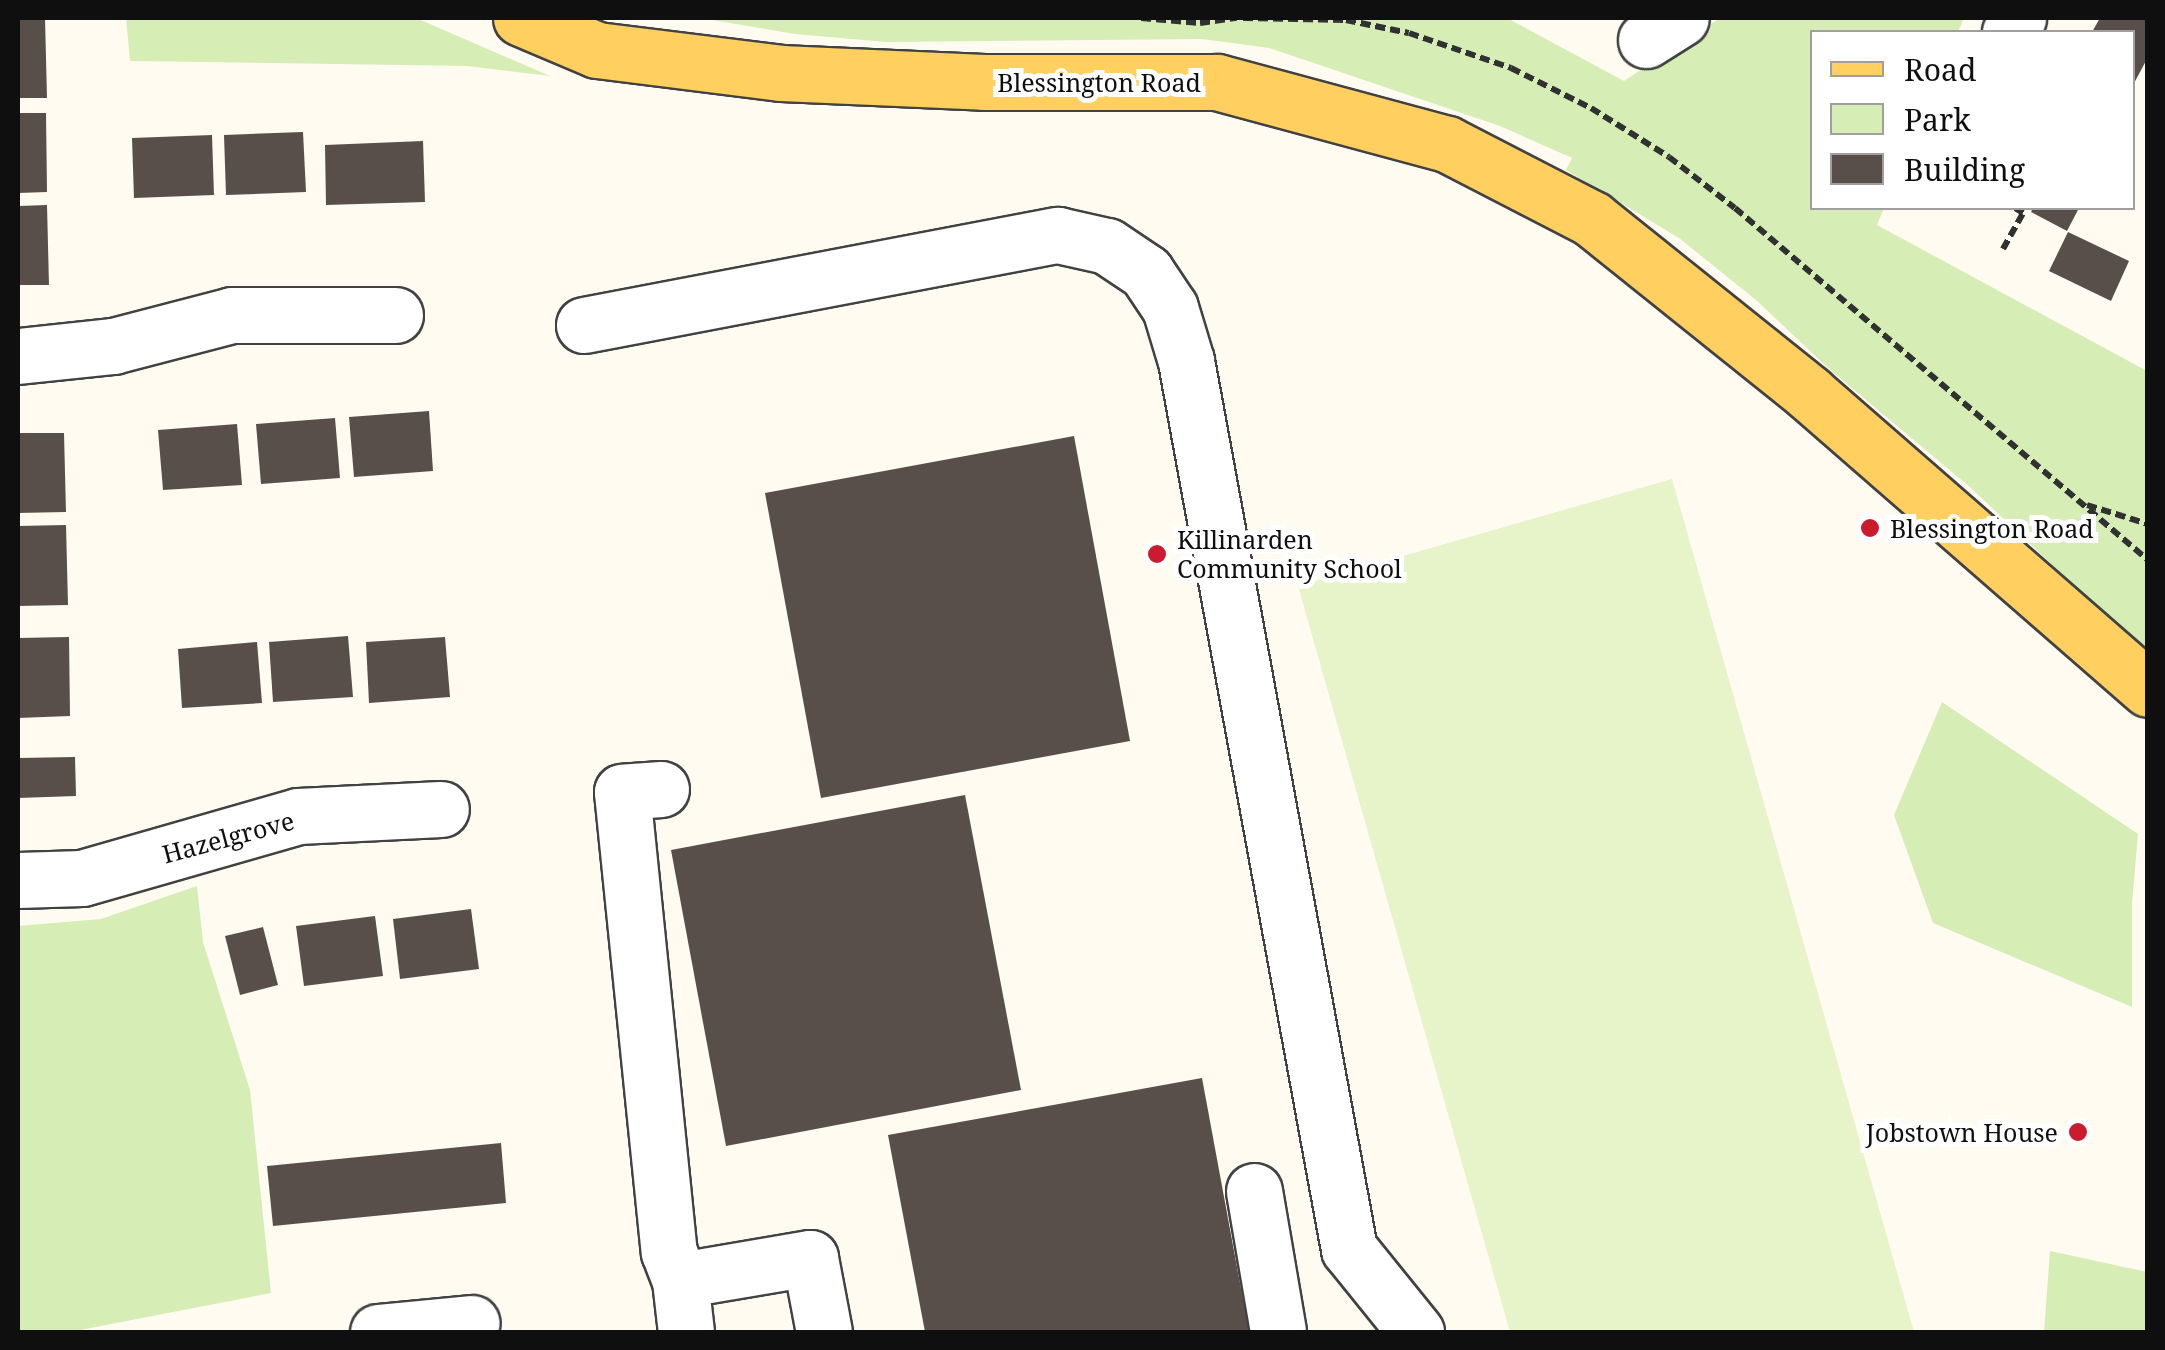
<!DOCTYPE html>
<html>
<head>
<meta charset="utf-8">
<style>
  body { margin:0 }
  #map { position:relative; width:2165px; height:1350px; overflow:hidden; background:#fffbf0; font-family:"Noto Serif",serif }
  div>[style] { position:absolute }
  .green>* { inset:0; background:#d6edb6 }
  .pitch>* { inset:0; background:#e7f3c9 }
  .building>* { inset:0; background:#584f4a }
  .path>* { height:6px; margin-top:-3px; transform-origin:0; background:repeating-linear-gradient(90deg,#313131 0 10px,transparent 0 15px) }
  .roads { filter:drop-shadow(2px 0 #424242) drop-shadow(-2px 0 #424242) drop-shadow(0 2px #424242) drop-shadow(0 -2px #424242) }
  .minor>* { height:55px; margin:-27.5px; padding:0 27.5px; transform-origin:27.5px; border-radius:27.5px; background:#fff }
  .major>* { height:55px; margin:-27.5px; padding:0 27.5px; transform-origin:27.5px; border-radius:27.5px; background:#ffcf60 }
  .dots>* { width:28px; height:28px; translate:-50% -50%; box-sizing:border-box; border:5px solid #fff; border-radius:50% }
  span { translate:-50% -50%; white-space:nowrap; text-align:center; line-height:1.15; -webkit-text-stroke:10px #fff; paint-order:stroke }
  .street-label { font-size:25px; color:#0f0f0f }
  .poi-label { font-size:25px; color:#0f0f0f }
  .left { translate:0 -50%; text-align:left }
  .right { translate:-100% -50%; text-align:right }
  .frame { position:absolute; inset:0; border:20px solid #0f0f0f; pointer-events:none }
  .legend { position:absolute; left:1810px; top:30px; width:325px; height:180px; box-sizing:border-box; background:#fff; border:2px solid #9f9f9f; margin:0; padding:12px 18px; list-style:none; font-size:30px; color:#0f0f0f }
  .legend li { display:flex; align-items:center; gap:20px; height:50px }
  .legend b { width:50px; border:2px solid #9f9f9f }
</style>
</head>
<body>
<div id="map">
  <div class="green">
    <i style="clip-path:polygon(126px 18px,416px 18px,550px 76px,467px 66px,130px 61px)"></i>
    <i style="clip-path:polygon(700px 18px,1507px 18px,1624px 81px,1720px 18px,1964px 18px,1958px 32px,1812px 32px,1812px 208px,1884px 208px,1877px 225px,2147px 371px,2147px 648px,2125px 634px,1971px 488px,1828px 368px,1756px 300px,1679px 238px,1566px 170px,1572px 158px,1500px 126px,1269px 48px,1202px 39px,886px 42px,795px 34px)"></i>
    <i style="clip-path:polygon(1942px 702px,2138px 834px,2132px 904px,2132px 1007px,1933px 923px,1894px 815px)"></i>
    <i style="clip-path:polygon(197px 886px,203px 942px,250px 1090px,271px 1293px,75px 1331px,22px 1332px,18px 1330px,18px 926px,101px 919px)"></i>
    <i style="clip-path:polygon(2050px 1251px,2147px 1272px,2147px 1332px,2044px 1332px)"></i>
  </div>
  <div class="pitch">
    <i style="clip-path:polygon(1672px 479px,1914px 1332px,1510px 1332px,1298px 586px)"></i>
  </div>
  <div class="building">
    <i style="clip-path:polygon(45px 18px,47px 98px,18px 98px,18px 19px)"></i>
    <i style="clip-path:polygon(2100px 18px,2148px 18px,2148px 57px,2132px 87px,2132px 32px,2092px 32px)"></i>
    <i style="clip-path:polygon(18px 113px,46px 113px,47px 192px,18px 193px)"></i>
    <i style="clip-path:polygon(303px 132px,306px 192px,226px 195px,224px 135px)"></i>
    <i style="clip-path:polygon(212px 135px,214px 195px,134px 198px,132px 138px)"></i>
    <i style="clip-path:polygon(423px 141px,425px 202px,326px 205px,325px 145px)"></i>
    <i style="clip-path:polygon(47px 205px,49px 285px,18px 285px,18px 206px)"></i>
    <i style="clip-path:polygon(2033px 208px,2079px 208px,2067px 231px,2031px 212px)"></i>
    <i style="clip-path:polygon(2068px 232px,2129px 261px,2111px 301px,2049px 271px)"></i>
    <i style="clip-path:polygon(429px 411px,433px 471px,354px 477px,349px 417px)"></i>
    <i style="clip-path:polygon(335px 418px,340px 478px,261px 484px,256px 424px)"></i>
    <i style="clip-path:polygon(237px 424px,242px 485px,163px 490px,158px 430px)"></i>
    <i style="clip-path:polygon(18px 433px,64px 433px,66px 512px,18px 513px)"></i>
    <i style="clip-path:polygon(1074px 436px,1130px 741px,821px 798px,765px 493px)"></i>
    <i style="clip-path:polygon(66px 525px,68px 605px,18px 606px,18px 526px)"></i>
    <i style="clip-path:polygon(348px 636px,353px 697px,273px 702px,269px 642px)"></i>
    <i style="clip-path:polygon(69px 637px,70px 716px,18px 718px,18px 638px)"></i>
    <i style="clip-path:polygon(445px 637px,450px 697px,369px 703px,366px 642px)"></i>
    <i style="clip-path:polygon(257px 642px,262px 703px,182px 708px,178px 649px)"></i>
    <i style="clip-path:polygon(75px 757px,76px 796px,18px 798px,18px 758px)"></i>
    <i style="clip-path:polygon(965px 795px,1021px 1090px,726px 1146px,671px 850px)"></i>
    <i style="clip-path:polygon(471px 909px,479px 969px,400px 979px,393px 919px)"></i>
    <i style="clip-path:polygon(375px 916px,383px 976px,304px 986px,296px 926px)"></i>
    <i style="clip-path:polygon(263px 927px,278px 985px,240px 995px,225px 936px)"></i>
    <i style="clip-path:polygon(1202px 1078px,1249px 1332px,925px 1332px,888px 1135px)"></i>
    <i style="clip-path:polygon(501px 1143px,506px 1203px,273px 1226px,267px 1166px)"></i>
  </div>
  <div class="path">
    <i style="left:1141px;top:18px;width:59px;rotate:4.8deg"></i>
    <i style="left:1200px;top:23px;width:37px;rotate:-8deg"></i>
    <i style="left:1243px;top:18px;width:103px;rotate:1.1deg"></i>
    <i style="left:1346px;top:20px;width:64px;rotate:11.7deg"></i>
    <i style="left:1409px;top:33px;width:108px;rotate:18.9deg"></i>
    <i style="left:1511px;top:68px;width:89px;rotate:26.6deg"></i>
    <i style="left:1591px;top:108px;width:92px;rotate:32.1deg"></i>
    <i style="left:1669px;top:157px;width:83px;rotate:37.7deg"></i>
    <i style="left:1735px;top:208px;width:543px;rotate:40.44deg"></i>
    <i style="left:2003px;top:249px;width:41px;rotate:-60.9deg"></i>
    <i style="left:2023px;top:213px;width:9px;rotate:-148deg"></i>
    <i style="left:2087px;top:505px;width:64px;rotate:17.3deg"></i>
  </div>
  <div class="roads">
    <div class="minor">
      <i style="left:2010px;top:32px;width:16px;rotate:-60deg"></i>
      <i style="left:1646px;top:40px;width:41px;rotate:-32.2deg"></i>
      <i style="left:584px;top:325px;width:482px;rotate:-10.8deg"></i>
      <i style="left:1058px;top:235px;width:50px;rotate:12.7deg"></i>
      <i style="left:1107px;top:246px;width:47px;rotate:33.7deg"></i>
      <i style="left:1146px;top:272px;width:43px;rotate:56.3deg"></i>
      <i style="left:1170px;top:308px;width:55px;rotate:73.2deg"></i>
      <i style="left:1186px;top:361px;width:903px;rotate:79.6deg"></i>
      <i style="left:1349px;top:1249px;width:107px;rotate:51.1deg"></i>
      <i style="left:18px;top:356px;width:96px;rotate:-6deg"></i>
      <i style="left:113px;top:346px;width:123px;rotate:-14.6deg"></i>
      <i style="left:232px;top:315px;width:163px"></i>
      <i style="left:661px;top:789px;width:39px;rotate:176deg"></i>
      <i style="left:622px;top:792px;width:462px;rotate:84.2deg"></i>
      <i style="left:669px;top:1252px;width:30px;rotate:69deg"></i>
      <i style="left:18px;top:880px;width:64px;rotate:-1.8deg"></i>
      <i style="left:82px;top:878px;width:225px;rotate:-16deg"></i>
      <i style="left:298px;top:816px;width:143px;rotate:-2.8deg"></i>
      <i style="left:1254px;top:1191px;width:143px;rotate:80.3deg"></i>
      <i style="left:378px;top:1332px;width:94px;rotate:-5.5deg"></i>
      <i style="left:686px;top:1332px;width:52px;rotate:-96.6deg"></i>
      <i style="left:680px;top:1280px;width:132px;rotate:-9.6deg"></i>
      <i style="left:810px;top:1258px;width:75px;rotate:79.3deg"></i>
    </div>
    <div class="major">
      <i style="left:521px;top:18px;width:82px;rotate:22.8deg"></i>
      <i style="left:597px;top:50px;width:185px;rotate:7.1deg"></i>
      <i style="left:781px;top:73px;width:203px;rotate:2.5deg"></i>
      <i style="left:984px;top:82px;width:233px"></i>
      <i style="left:1217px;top:82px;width:238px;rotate:15.1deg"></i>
      <i style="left:1447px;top:144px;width:163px;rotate:27.3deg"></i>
      <i style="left:1592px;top:219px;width:278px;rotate:38.7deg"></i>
      <i style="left:1809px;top:393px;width:450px;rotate:41.1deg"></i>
    </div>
  </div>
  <div class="dots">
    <i style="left:1870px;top:528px;background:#ca1c2e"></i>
    <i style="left:1157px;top:554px;background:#ca1c2e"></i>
    <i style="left:2078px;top:1132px;background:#ca1c2e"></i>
  </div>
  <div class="street-label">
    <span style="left:1099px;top:82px">Blessington Road</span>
    <span style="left:228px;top:837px;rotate:-15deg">Hazelgrove</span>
  </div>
  <div class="poi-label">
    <span class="left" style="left:1890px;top:528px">Blessington Road</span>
    <span class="left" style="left:1177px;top:554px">Killinarden<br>Community School</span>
    <span class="right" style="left:2058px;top:1132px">Jobstown House</span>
  </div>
  <div class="frame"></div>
  <ul class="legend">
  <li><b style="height:12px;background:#ffcf60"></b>Road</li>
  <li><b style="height:28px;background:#d6edb6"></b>Park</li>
  <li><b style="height:28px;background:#584f4a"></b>Building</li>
  </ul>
</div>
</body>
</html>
